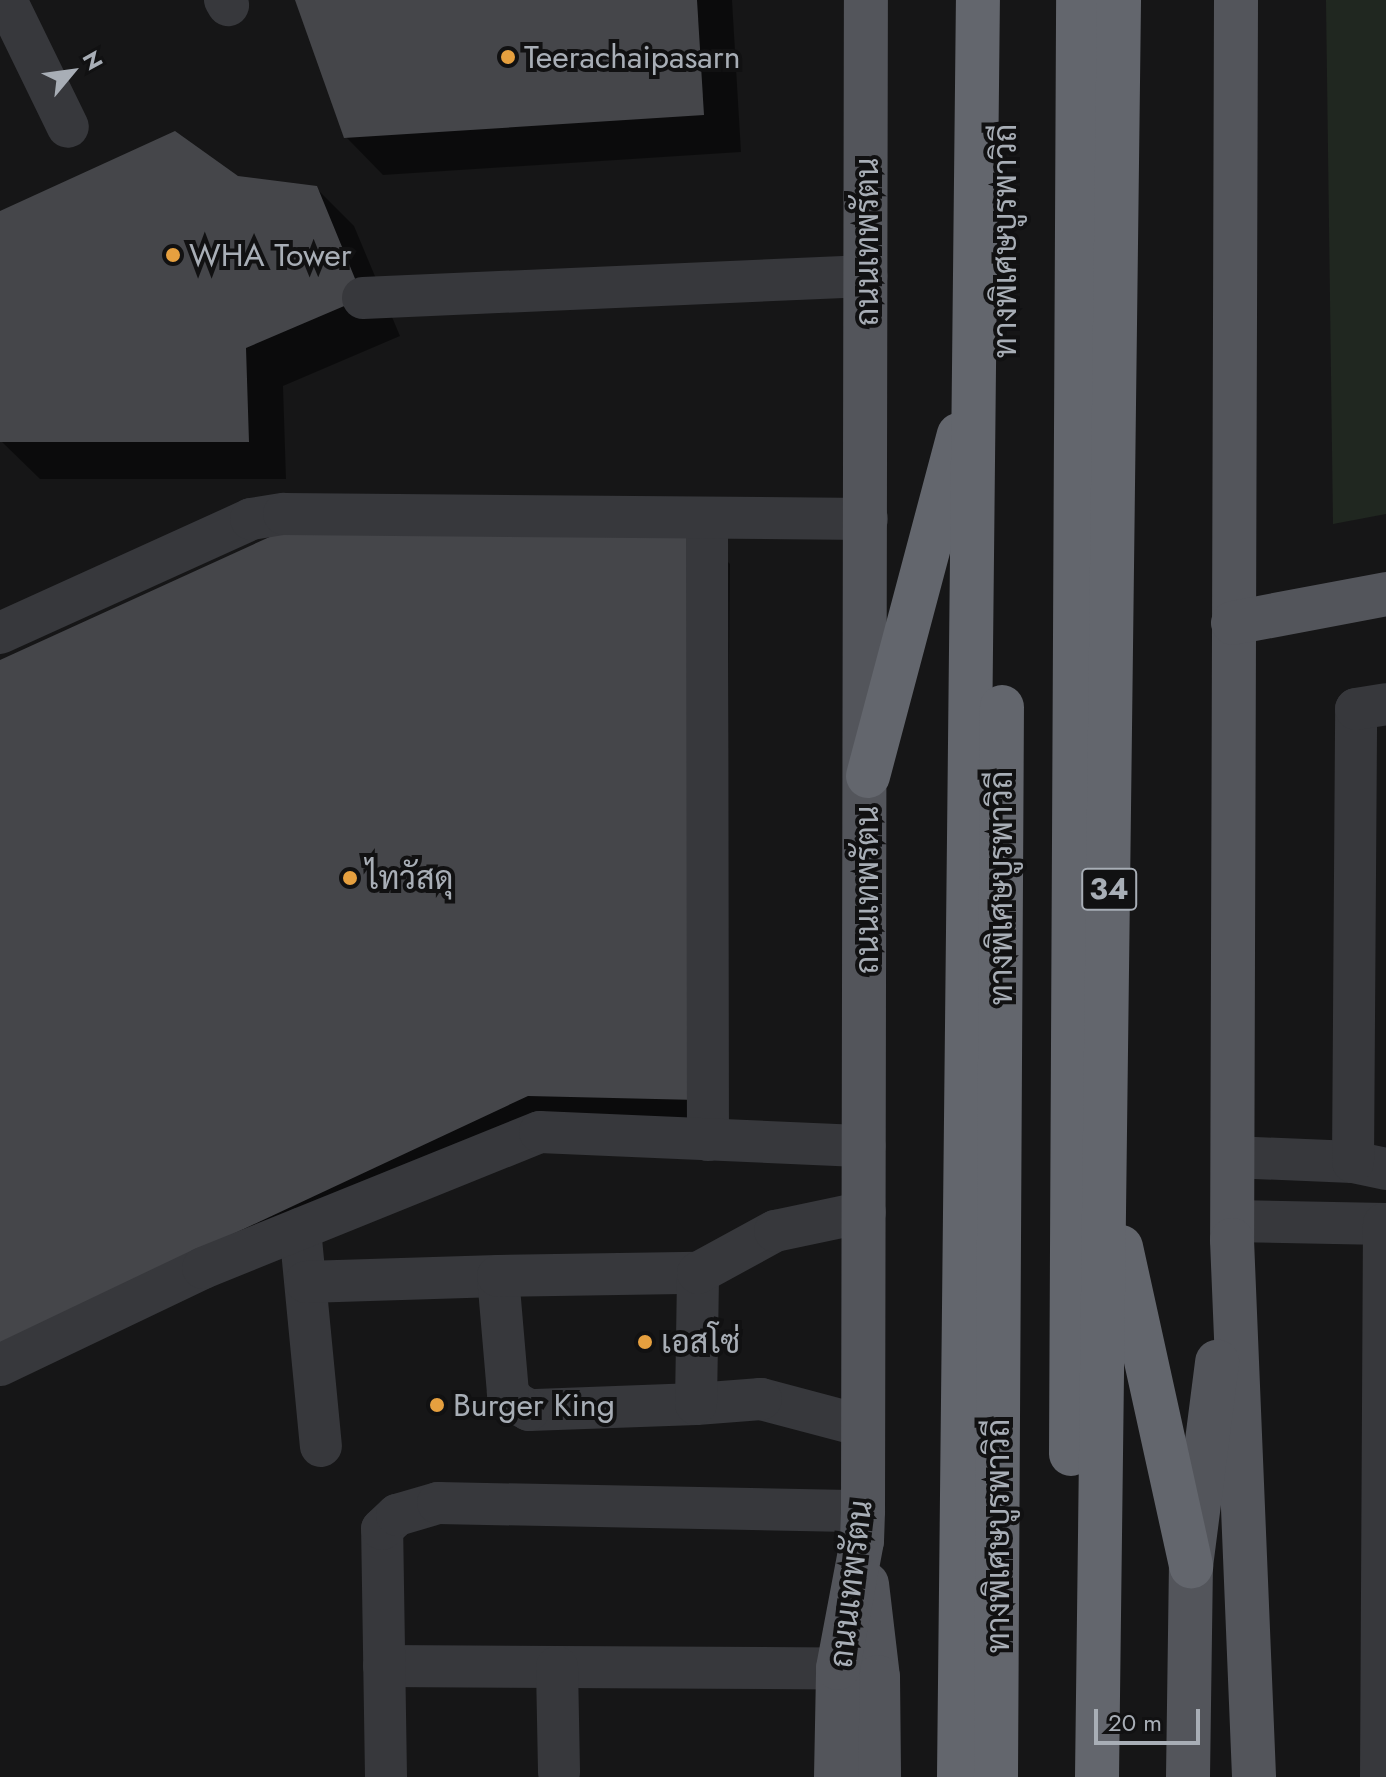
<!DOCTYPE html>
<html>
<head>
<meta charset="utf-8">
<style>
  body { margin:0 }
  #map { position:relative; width:1386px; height:1777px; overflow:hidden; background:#161617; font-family:Jost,Sarabun,sans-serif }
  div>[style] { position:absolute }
  .green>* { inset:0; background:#202720 }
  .shadow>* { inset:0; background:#0007 }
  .building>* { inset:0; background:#45464a }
  .minor>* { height:42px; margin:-21px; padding:0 21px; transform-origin:21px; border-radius:21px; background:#37383c }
  .major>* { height:44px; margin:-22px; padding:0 22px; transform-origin:22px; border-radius:22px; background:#53555b }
  .highway>* { height:44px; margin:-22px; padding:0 22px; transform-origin:22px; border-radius:22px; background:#63666d }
  .dots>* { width:22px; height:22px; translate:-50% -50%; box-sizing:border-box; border:4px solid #111112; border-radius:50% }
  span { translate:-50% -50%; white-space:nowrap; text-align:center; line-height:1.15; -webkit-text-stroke:8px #111112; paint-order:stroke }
  .shield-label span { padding:2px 6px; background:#111112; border:2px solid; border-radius:6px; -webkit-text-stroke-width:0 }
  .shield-label { font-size:30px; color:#a8aeb6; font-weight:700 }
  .poi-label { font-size:32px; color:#a8aeb6 }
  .left { translate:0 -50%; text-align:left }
  .street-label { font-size:32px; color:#a8aeb6 }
  .north { position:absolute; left:32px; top:32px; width:80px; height:80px; -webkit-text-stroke:6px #111112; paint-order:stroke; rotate:61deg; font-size:22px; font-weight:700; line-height:32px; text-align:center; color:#a8aeb6 }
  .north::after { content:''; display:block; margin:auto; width:28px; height:36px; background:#a8aeb6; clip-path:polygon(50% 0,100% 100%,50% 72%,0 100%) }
  .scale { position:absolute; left:1094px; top:1709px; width:106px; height:36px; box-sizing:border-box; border:4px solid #a8aeb6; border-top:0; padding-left:10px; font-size:24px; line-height:28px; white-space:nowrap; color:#a8aeb6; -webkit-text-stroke:6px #111112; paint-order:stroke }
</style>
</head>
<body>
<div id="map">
  <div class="green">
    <i style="clip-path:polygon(1326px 0,1386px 0,1386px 514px,1333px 524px)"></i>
  </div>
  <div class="shadow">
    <i style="clip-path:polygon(297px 0,732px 0,741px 152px,383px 175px,346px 137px)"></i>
    <i style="clip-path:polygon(238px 178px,316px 188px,354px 226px,400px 336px,283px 386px,286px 479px,40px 479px,2px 442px,0 214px)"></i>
    <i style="clip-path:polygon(704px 537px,730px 564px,724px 1126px,555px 1122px,0 1382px,0 662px)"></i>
  </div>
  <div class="building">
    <i style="clip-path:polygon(295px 0,697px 0,704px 115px,344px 138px)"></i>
    <i style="clip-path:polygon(175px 131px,238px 176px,317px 186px,363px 298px,246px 348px,249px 442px,0 442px,0 211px)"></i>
    <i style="clip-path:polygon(274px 535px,704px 535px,698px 1100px,528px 1096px,0 1343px,0 660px)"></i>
  </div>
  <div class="minor">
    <i style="left:6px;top:0;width:141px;rotate:64deg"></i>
    <i style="left:225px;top:0;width:6px;rotate:59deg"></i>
    <i style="left:363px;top:298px;width:504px;rotate:-2.5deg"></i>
    <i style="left:707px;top:518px;width:622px;rotate:89.91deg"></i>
    <i style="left:0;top:633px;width:276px;rotate:-24.4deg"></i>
    <i style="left:251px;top:519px;width:33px;rotate:-9deg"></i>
    <i style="left:284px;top:514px;width:583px;rotate:0.49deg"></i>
    <i style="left:1232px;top:1157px;width:121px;rotate:2.4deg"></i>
    <i style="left:1353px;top:1162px;width:34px;rotate:12deg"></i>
    <i style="left:1353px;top:1162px;width:453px;rotate:-89.6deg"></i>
    <i style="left:1356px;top:709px;width:30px;rotate:-9deg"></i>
    <i style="left:1232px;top:1221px;width:154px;rotate:1.1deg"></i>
    <i style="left:300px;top:1229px;width:218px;rotate:84.5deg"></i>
    <i style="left:306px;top:1282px;width:192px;rotate:-1.8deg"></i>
    <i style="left:0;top:1365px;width:225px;rotate:-25.5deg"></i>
    <i style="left:203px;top:1268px;width:363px;rotate:-22deg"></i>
    <i style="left:540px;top:1132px;width:325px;rotate:2.5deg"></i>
    <i style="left:696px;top:1404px;width:167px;rotate:177.9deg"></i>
    <i style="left:529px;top:1410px;width:15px;rotate:-152deg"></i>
    <i style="left:516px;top:1403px;width:13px;rotate:-129deg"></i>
    <i style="left:508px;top:1393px;width:117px;rotate:-94.9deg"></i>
    <i style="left:498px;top:1276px;width:200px;rotate:-0.9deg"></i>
    <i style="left:863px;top:1426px;width:106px;rotate:-165.2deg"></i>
    <i style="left:761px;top:1399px;width:65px;rotate:175.6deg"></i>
    <i style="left:696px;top:1404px;width:131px;rotate:-89.1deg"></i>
    <i style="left:698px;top:1273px;width:88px;rotate:-28.6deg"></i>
    <i style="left:775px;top:1231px;width:92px;rotate:-11.9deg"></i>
    <i style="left:384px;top:1666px;width:454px;rotate:0.3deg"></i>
    <i style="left:557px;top:1667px;width:105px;rotate:88.9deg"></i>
    <i style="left:386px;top:1777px;width:248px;rotate:-90.9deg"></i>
    <i style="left:382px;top:1529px;width:21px;rotate:-43deg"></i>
    <i style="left:397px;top:1515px;width:43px;rotate:-16.3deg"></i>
    <i style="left:438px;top:1503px;width:425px;rotate:1.1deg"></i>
    <i style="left:1381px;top:1777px;width:553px;rotate:-89.69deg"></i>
  </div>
  <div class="major">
    <i style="left:1236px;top:0;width:1240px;rotate:90.18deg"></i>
    <i style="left:1232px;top:1240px;width:537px;rotate:87.65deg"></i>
    <i style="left:1233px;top:623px;width:156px;rotate:-10.7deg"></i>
    <i style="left:867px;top:1584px;width:94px;rotate:83.3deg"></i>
    <i style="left:878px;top:1677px;width:100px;rotate:89.4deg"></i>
    <i style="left:836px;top:1777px;width:109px;rotate:-88.9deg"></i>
    <i style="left:838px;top:1668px;width:129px;rotate:-79.3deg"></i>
    <i style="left:862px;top:1541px;width:30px;rotate:-88deg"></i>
    <i style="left:863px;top:1511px;width:1511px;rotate:-89.89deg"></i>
    <i style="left:1188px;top:1777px;width:211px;rotate:-89.2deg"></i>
    <i style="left:1191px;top:1566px;width:206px;rotate:-82.7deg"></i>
  </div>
  <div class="highway">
    <i style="left:868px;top:776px;width:353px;rotate:-75.1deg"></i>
    <i style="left:1121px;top:1247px;width:327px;rotate:77.6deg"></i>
    <i style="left:1071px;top:1454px;width:1454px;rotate:-89.72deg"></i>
    <i style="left:959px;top:1777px;width:1777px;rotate:-89.39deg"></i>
    <i style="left:996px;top:1777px;width:1070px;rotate:-89.68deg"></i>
    <i style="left:1097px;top:1777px;width:1777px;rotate:-89.29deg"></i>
  </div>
  <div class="dots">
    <i style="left:508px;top:57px;background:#e6a03f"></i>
    <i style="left:173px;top:255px;background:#e6a03f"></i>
    <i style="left:350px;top:878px;background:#e6a03f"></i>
    <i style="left:645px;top:1342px;background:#e6a03f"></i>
    <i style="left:437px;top:1405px;background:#e6a03f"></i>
  </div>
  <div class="shield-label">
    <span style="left:1109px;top:889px">34</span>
  </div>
  <div class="poi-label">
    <span class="left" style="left:524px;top:57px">Teerachaipasarn</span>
    <span class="left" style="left:189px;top:255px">WHA Tower</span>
    <span class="left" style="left:366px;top:878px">ไทวัสดุ</span>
    <span class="left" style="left:661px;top:1342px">เอสโซ่</span>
    <span class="left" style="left:453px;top:1405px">Burger King</span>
  </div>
  <div class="street-label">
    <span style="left:1005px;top:241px;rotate:-90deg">ทางพิเศษบูรพาวิถี</span>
    <span style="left:867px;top:242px;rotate:-90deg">ถนนเทพรัตน</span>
    <span style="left:1001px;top:888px;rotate:-90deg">ทางพิเศษบูรพาวิถี</span>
    <span style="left:867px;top:890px;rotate:-90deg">ถนนเทพรัตน</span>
    <span style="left:998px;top:1536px;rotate:-90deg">ทางพิเศษบูรพาวิถี</span>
    <span style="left:851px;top:1584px;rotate:-83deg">ถนนเทพรัตน</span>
  </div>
  <div class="north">N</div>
  <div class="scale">20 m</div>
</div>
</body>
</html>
